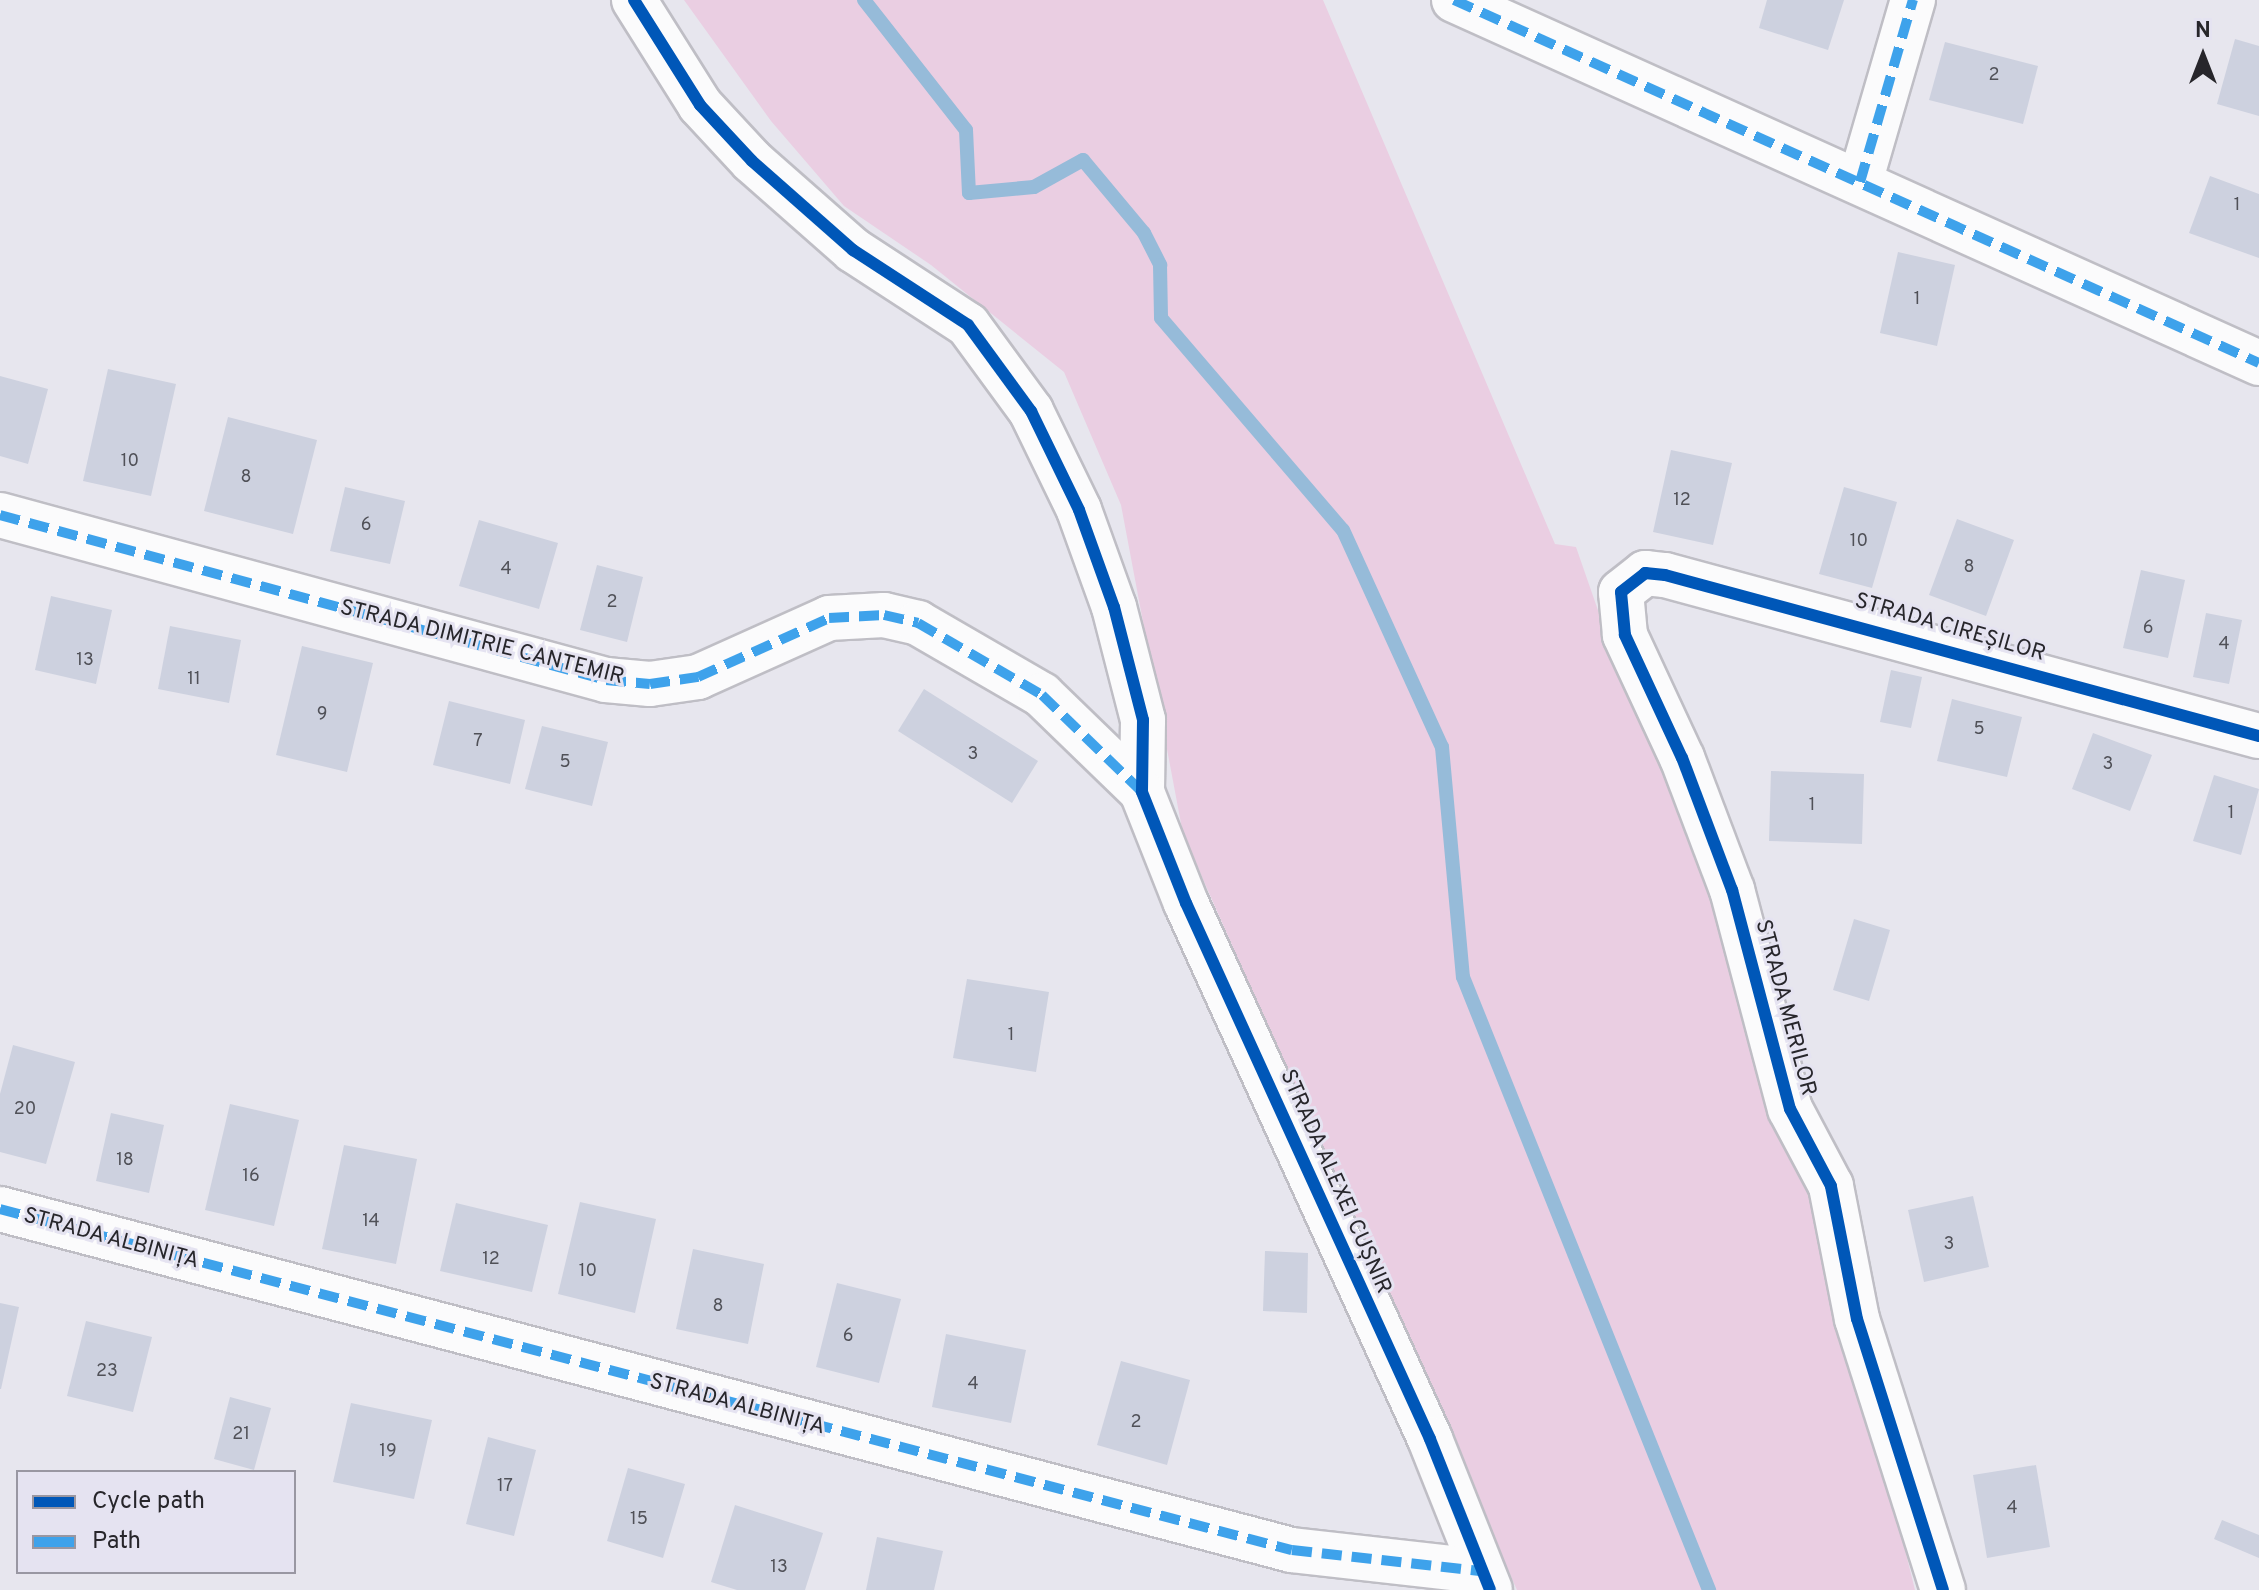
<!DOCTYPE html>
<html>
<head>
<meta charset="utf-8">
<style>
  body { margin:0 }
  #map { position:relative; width:2259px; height:1590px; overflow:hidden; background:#e7e6ee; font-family:Overpass,sans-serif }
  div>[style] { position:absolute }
  .green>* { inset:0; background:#eacee2 }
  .stream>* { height:14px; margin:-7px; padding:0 7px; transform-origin:7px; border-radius:7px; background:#96bbd9 }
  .building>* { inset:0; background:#cdd1df }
  .roads { filter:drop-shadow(2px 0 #bfbec5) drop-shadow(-2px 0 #bfbec5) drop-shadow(0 2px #bfbec5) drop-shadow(0 -2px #bfbec5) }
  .minor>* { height:44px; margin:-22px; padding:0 22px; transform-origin:22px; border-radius:22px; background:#fbfbfc }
  .quiet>* { height:10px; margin-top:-5px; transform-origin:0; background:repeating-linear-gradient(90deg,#3ea2eb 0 20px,transparent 0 30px) }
  .cycleway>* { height:12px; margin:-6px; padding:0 6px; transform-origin:6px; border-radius:6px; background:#0057b8 }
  span { translate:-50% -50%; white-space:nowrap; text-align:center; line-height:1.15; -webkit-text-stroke:6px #e5e3f1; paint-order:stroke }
  .number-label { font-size:18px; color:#505158 }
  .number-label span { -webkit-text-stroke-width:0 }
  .street-label { font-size:22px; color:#27262b }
  .legend { position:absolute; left:16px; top:1470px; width:280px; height:104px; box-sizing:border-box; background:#e5e3f1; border:2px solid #9997a2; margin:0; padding:10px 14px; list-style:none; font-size:24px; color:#27262b }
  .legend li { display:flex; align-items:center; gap:16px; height:40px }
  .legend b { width:40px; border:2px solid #9997a2 }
  .north { position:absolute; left:2163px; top:16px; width:80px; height:80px; -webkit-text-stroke:6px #e5e3f1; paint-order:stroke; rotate:0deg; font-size:22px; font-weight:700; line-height:32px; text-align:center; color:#27262b }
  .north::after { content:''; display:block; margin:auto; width:28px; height:36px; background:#27262b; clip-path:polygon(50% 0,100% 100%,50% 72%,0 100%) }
</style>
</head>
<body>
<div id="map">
  <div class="green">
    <i style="clip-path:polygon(684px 0,1323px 0,1555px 544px,1576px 547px,1609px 642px,1669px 763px,1810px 1167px,1915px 1590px,1517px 1590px,1183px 834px,1121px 505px,1064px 372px,931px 265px,844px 206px,771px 121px)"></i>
  </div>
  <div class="stream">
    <i style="left:864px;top:0;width:165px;rotate:51.9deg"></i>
    <i style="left:966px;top:130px;width:63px;rotate:87.3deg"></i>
    <i style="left:969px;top:193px;width:65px;rotate:-5.3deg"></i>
    <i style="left:1034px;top:187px;width:56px;rotate:-28.9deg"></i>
    <i style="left:1083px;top:160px;width:95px;rotate:50.1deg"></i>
    <i style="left:1144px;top:233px;width:36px;rotate:63deg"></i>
    <i style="left:1160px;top:265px;width:53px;rotate:88.9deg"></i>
    <i style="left:1161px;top:318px;width:279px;rotate:49.4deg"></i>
    <i style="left:1343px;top:530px;width:239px;rotate:65.5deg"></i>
    <i style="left:1442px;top:747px;width:231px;rotate:84.8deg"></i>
    <i style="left:1463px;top:977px;width:661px;rotate:68.13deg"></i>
  </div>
  <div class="building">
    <i style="clip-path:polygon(1767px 0,1844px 0,1828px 50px,1759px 28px)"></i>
    <i style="clip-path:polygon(2235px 39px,2259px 46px,2259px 116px,2217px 104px)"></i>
    <i style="clip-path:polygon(1945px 42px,2038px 66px,2023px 124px,1929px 100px)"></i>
    <i style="clip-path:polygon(2210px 176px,2259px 194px,2259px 258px,2189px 233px)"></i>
    <i style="clip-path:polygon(1898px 252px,1955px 265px,1937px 346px,1880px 333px)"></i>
    <i style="clip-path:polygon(108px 369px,176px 384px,151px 496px,83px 481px)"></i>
    <i style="clip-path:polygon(0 376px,48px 389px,28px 464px,0 456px)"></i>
    <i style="clip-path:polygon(228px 417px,317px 440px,293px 534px,204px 511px)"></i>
    <i style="clip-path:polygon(1671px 450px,1732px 463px,1713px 545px,1653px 532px)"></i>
    <i style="clip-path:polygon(345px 487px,405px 501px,390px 564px,330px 551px)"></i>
    <i style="clip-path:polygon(1844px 487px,1897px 502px,1872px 588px,1819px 574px)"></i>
    <i style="clip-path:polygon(1957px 519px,2014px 540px,1986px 616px,1929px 595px)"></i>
    <i style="clip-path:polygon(479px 520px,558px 543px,539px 609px,459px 586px)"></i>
    <i style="clip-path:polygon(597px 565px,643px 577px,627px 642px,580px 630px)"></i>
    <i style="clip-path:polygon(2141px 570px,2185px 580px,2168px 658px,2123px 648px)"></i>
    <i style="clip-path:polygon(51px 596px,112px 610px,96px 684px,35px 670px)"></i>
    <i style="clip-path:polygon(2206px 613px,2242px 620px,2229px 684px,2193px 677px)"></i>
    <i style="clip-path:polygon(170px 626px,241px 640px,229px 703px,158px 689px)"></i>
    <i style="clip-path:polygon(302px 646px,373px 663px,347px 772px,276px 755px)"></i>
    <i style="clip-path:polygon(1891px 670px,1922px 677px,1911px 728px,1880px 722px)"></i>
    <i style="clip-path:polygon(924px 689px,1038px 761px,1012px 803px,898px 731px)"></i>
    <i style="clip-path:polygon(1952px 699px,2022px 717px,2007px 777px,1937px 761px)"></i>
    <i style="clip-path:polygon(449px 701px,525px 720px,510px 784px,433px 765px)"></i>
    <i style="clip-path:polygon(542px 726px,608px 742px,592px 806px,525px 789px)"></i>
    <i style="clip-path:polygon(2093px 733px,2152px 755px,2130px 811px,2072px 789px)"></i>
    <i style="clip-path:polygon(1771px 771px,1864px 774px,1862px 844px,1769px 841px)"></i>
    <i style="clip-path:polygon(2214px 775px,2259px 789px,2241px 855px,2193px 841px)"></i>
    <i style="clip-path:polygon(1854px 919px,1890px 930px,1869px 1001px,1833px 990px)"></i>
    <i style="clip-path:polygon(967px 979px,1049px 992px,1036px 1072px,953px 1058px)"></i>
    <i style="clip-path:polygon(13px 1045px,75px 1062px,46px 1164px,0 1152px,0 1094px)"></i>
    <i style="clip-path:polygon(230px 1104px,299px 1120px,274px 1226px,205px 1210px)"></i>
    <i style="clip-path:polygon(111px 1113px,164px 1125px,149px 1193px,96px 1181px)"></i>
    <i style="clip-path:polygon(344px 1145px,417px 1159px,396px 1264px,322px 1249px)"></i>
    <i style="clip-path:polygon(1973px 1196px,1989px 1267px,1924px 1282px,1908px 1210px)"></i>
    <i style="clip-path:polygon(580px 1202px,656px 1219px,635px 1313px,558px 1294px)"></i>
    <i style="clip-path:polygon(456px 1203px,548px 1225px,532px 1292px,440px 1271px)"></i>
    <i style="clip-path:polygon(693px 1249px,764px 1264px,748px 1344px,676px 1329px)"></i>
    <i style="clip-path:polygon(1265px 1251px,1308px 1253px,1307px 1313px,1263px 1311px)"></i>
    <i style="clip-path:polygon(837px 1283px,901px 1299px,879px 1383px,816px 1367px)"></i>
    <i style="clip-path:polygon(0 1303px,19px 1307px,1px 1389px,0 1389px)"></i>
    <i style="clip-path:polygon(86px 1321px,152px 1337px,133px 1412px,67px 1396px)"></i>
    <i style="clip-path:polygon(946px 1334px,1026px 1350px,1011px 1423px,932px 1407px)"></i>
    <i style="clip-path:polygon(1121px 1361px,1190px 1380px,1167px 1465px,1097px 1445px)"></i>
    <i style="clip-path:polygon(230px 1397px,271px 1408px,254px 1470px,214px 1459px)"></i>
    <i style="clip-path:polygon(351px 1403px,432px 1420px,414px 1499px,333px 1482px)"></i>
    <i style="clip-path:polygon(488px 1437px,536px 1450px,514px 1536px,466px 1524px)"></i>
    <i style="clip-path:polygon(2036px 1465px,2050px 1547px,1987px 1558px,1973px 1475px)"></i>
    <i style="clip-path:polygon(628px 1468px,685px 1484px,663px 1558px,607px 1541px)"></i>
    <i style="clip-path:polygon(735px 1505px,823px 1533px,805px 1590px,737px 1590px,711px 1582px)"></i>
    <i style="clip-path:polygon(2222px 1520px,2259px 1535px,2259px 1558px,2214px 1539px)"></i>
    <i style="clip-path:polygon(877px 1537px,943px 1551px,934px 1590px,866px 1590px)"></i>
  </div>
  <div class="roads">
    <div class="minor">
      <i style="left:634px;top:0;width:124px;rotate:57.8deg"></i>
      <i style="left:700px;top:105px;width:76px;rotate:47.1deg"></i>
      <i style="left:752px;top:161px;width:135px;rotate:41.4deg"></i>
      <i style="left:853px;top:250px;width:137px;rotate:33.1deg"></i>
      <i style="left:968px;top:325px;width:107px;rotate:53.8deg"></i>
      <i style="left:1031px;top:411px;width:110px;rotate:64.1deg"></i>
      <i style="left:1079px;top:510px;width:103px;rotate:70.2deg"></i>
      <i style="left:1114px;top:607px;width:117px;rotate:75.6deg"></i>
      <i style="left:1143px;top:720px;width:72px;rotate:90.8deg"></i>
      <i style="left:1142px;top:792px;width:119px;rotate:68.4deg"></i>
      <i style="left:1186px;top:903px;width:589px;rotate:65.52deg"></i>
      <i style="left:1430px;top:1439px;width:162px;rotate:68.3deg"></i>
      <i style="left:1454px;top:0;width:883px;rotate:24.27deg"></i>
      <i style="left:1860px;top:182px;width:190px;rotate:-73.8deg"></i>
      <i style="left:0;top:515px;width:628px;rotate:15.23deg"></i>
      <i style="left:606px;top:680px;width:44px;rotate:5.2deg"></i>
      <i style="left:650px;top:684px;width:49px;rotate:-8.3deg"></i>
      <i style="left:698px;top:677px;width:144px;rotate:-24.2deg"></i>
      <i style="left:829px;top:618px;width:55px;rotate:-3.1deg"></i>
      <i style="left:884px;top:615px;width:35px;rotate:13deg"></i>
      <i style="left:918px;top:623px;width:143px;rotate:30.1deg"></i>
      <i style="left:1042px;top:695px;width:139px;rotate:44.1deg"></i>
      <i style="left:0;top:1209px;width:1336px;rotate:14.79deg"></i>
      <i style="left:1292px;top:1550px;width:189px;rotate:6.4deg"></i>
      <i style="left:1943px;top:1590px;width:284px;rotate:-107.6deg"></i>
      <i style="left:1857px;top:1319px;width:136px;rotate:-101.1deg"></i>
      <i style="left:1831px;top:1186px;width:87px;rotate:-118deg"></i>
      <i style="left:1790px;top:1109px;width:227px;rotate:-104.8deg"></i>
      <i style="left:1732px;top:890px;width:141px;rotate:-110.7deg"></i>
      <i style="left:1682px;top:758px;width:136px;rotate:-114.9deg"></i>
      <i style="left:1625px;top:635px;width:43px;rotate:-95.3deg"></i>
      <i style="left:1621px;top:592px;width:31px;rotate:-38deg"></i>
      <i style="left:1645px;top:573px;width:20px;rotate:6deg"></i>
      <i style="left:1665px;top:575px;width:615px;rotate:15.17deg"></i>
    </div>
  </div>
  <div class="quiet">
    <i style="left:1454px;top:0;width:883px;rotate:24.27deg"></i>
    <i style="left:1860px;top:182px;width:190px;rotate:-73.8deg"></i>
    <i style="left:0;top:515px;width:628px;rotate:15.23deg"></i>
    <i style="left:606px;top:680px;width:44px;rotate:5.2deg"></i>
    <i style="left:650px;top:684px;width:49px;rotate:-8.3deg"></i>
    <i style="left:698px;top:677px;width:144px;rotate:-24.2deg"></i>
    <i style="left:829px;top:618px;width:55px;rotate:-3.1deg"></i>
    <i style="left:884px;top:615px;width:35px;rotate:13deg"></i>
    <i style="left:918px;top:623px;width:143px;rotate:30.1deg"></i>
    <i style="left:1042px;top:695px;width:139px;rotate:44.1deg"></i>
    <i style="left:0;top:1209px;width:1336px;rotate:14.79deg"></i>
    <i style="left:1292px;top:1550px;width:189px;rotate:6.4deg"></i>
  </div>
  <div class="cycleway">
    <i style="left:634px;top:0;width:124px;rotate:57.8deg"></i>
    <i style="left:700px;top:105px;width:76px;rotate:47.1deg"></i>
    <i style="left:752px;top:161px;width:135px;rotate:41.4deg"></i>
    <i style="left:853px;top:250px;width:137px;rotate:33.1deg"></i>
    <i style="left:968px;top:325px;width:107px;rotate:53.8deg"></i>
    <i style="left:1031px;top:411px;width:110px;rotate:64.1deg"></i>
    <i style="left:1079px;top:510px;width:103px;rotate:70.2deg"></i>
    <i style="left:1114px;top:607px;width:117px;rotate:75.6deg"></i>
    <i style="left:1143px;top:720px;width:72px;rotate:90.8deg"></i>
    <i style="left:1142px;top:792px;width:119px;rotate:68.4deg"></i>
    <i style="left:1186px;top:903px;width:589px;rotate:65.52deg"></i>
    <i style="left:1430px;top:1439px;width:162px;rotate:68.3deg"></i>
    <i style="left:1943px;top:1590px;width:284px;rotate:-107.6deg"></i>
    <i style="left:1857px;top:1319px;width:136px;rotate:-101.1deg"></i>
    <i style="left:1831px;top:1186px;width:87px;rotate:-118deg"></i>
    <i style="left:1790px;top:1109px;width:227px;rotate:-104.8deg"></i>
    <i style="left:1732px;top:890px;width:141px;rotate:-110.7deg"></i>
    <i style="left:1682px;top:758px;width:136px;rotate:-114.9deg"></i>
    <i style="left:1625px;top:635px;width:43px;rotate:-95.3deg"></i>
    <i style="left:1621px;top:592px;width:31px;rotate:-38deg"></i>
    <i style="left:1645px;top:573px;width:20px;rotate:6deg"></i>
    <i style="left:1665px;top:575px;width:615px;rotate:15.17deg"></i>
  </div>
  <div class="number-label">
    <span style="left:1994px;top:76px">2</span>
    <span style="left:2237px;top:206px">1</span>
    <span style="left:1917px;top:300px">1</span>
    <span style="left:130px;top:462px">10</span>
    <span style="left:246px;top:478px">8</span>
    <span style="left:1682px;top:501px">12</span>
    <span style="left:366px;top:526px">6</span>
    <span style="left:1859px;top:542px">10</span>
    <span style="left:1969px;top:568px">8</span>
    <span style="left:506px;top:570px">4</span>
    <span style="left:612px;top:603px">2</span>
    <span style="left:2148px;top:629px">6</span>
    <span style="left:2224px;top:645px">4</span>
    <span style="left:85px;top:661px">13</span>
    <span style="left:194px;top:680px">11</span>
    <span style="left:322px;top:715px">9</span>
    <span style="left:1979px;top:730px">5</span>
    <span style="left:478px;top:742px">7</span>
    <span style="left:973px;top:755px">3</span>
    <span style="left:565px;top:763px">5</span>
    <span style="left:2108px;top:765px">3</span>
    <span style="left:1812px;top:806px">1</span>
    <span style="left:2231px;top:814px">1</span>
    <span style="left:1011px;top:1036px">1</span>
    <span style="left:25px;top:1110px">20</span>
    <span style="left:125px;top:1161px">18</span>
    <span style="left:251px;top:1177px">16</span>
    <span style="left:371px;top:1222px">14</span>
    <span style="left:1949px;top:1245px">3</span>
    <span style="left:491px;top:1260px">12</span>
    <span style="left:588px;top:1272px">10</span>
    <span style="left:718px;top:1307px">8</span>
    <span style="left:848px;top:1337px">6</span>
    <span style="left:107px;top:1372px">23</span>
    <span style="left:973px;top:1385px">4</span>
    <span style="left:1136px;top:1423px">2</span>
    <span style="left:241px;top:1435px">21</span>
    <span style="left:388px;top:1452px">19</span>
    <span style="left:505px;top:1487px">17</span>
    <span style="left:2012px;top:1509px">4</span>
    <span style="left:639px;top:1520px">15</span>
    <span style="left:779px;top:1568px">13</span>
  </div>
  <div class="street-label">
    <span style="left:1950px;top:628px;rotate:16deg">STRADA CIREȘILOR</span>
    <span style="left:482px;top:643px;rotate:14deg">STRADA DIMITRIE CANTEMIR</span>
    <span style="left:1785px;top:1008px;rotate:75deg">STRADA MERILOR</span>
    <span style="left:1335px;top:1182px;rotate:66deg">STRADA ALEXEI CUȘNIR</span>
    <span style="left:111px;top:1239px;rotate:15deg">STRADA ALBINIȚA</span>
    <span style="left:737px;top:1405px;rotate:15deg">STRADA ALBINIȚA</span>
  </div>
  <ul class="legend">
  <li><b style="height:10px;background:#0057b8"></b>Cycle path</li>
  <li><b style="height:10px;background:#3ea2eb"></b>Path</li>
  </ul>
  <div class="north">N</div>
</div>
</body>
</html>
